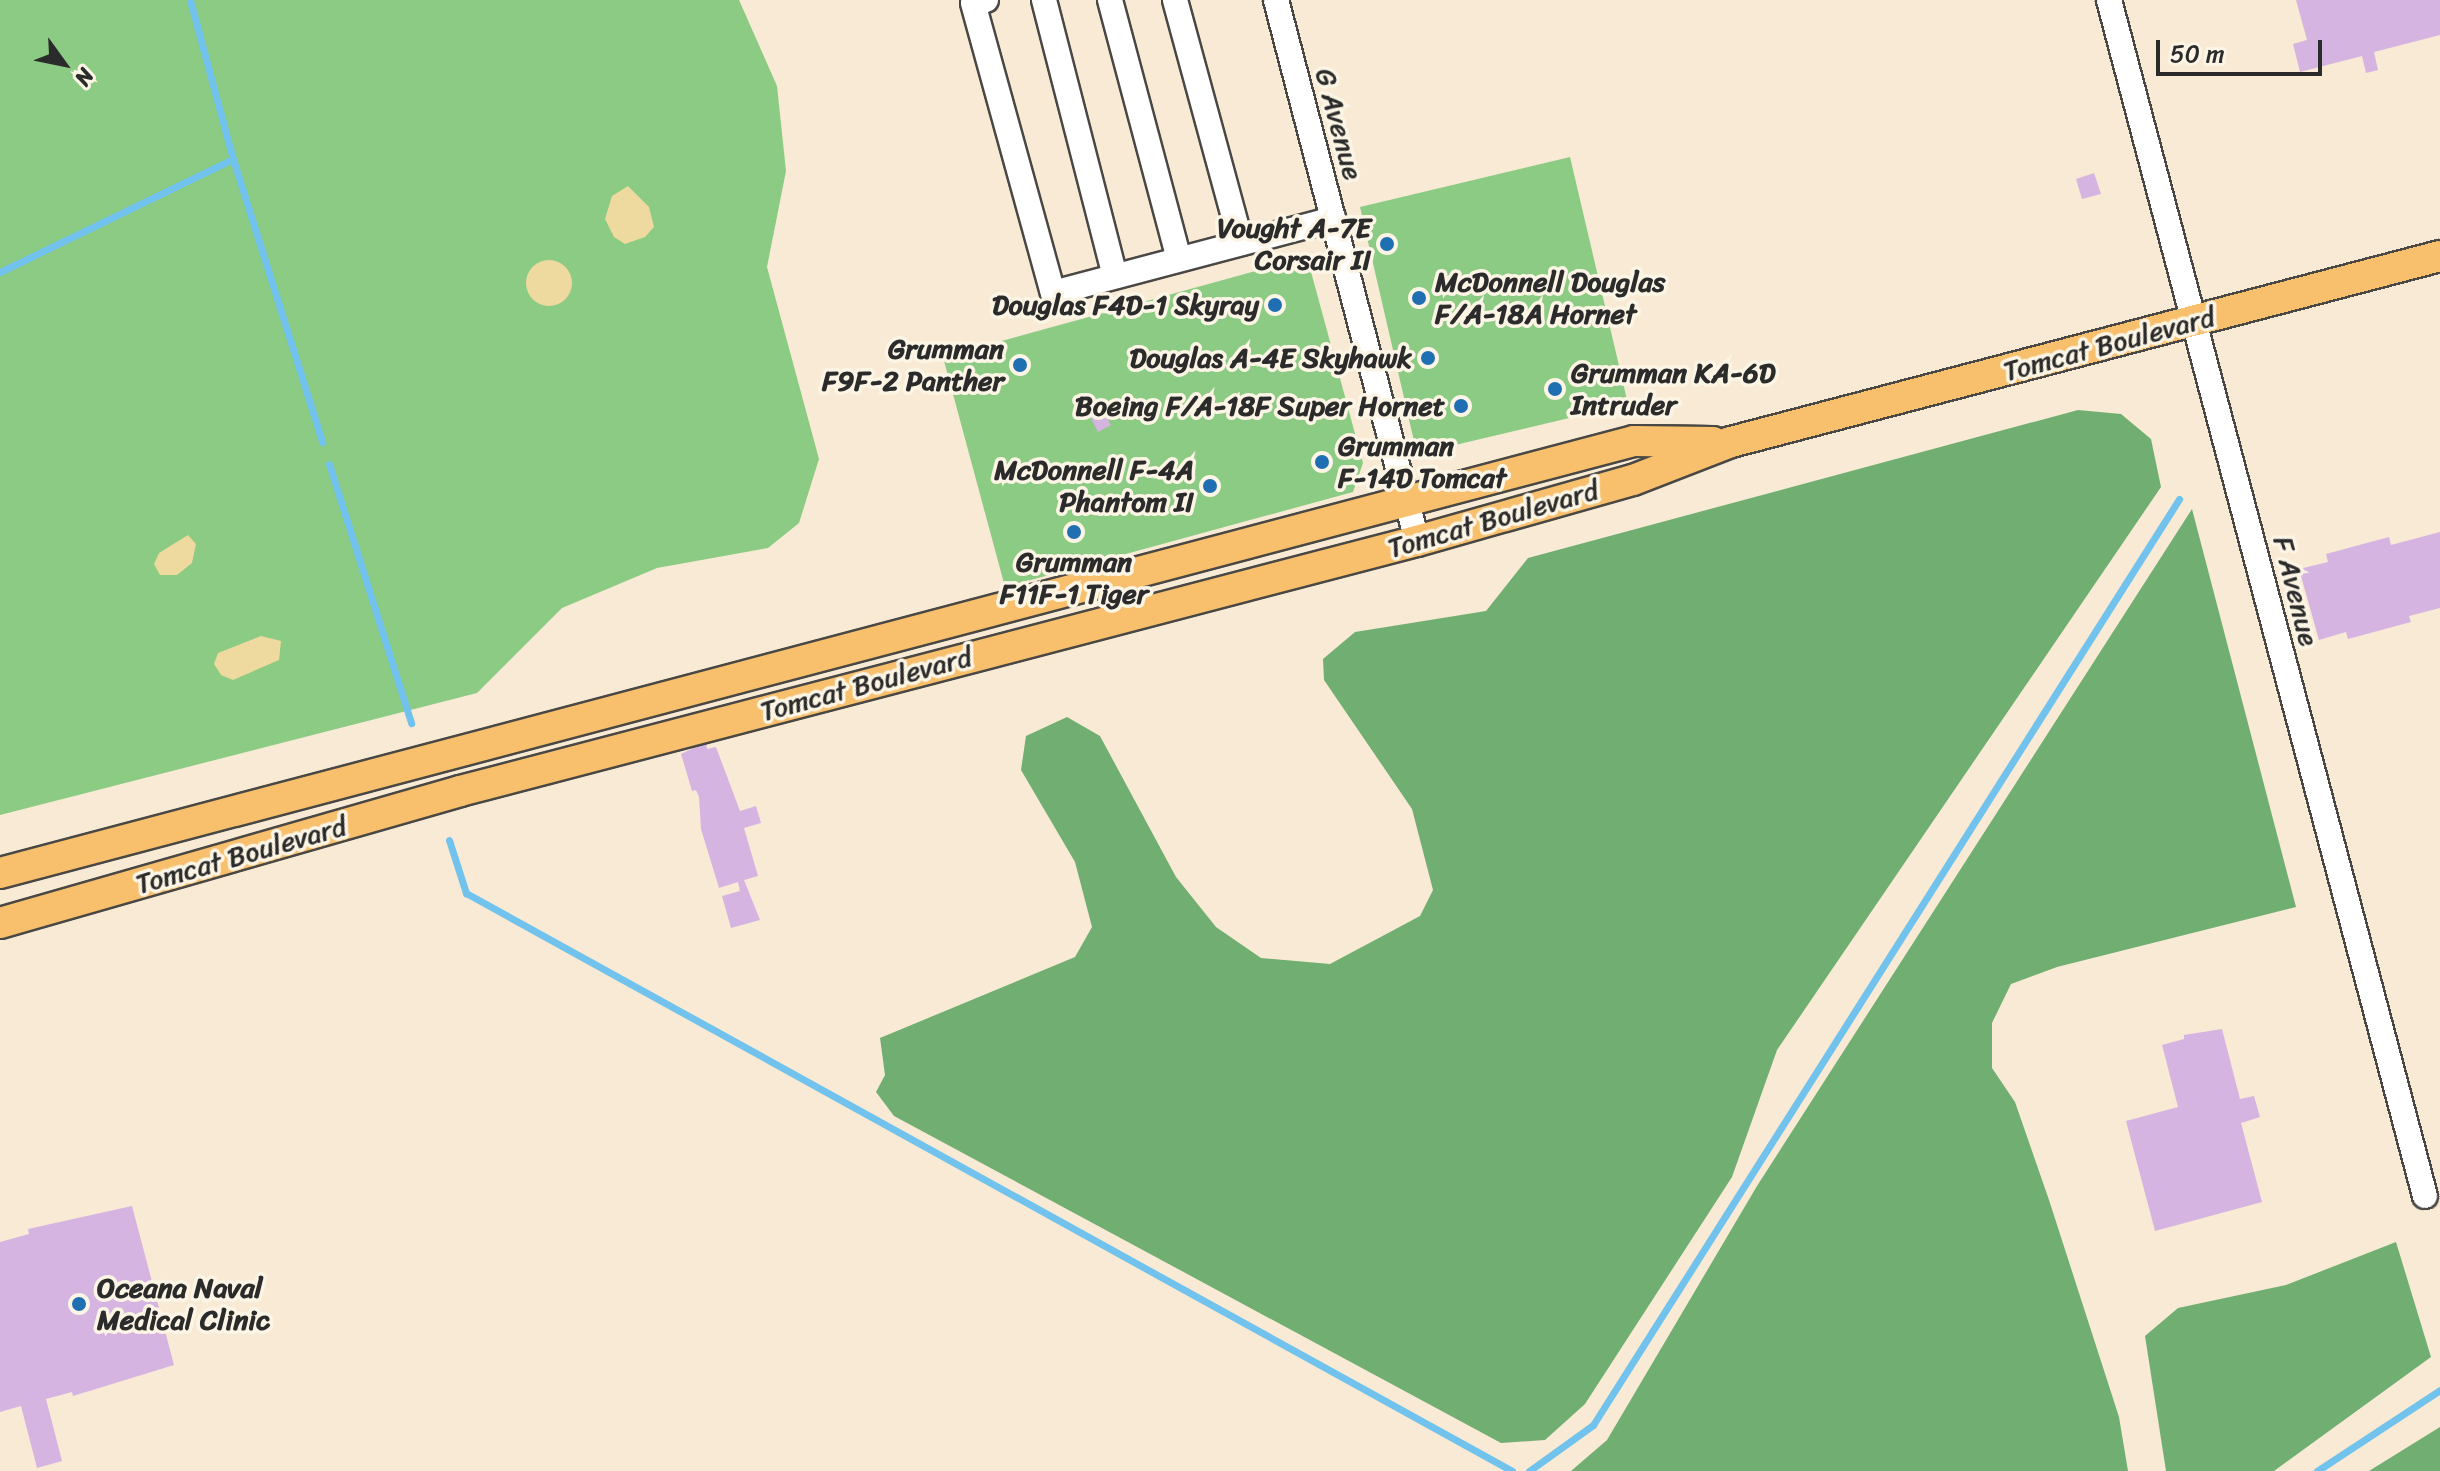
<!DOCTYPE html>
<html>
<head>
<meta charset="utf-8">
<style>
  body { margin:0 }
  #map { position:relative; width:2440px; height:1471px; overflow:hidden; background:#f8ead4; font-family:Sriracha,sans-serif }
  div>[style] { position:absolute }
  .green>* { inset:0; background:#8bcb83 }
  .forest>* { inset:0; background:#70af71 }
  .sand>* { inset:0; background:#eeda9e }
  .round { border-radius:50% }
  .stream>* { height:7px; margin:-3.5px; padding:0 3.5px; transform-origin:3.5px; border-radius:3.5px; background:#71c2ec }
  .building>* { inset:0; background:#d5b4e1 }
  .roads { filter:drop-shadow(2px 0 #4a4844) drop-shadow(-2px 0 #4a4844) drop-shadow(0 2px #4a4844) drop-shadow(0 -2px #4a4844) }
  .minor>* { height:24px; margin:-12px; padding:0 12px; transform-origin:12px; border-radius:12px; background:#fff }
  .major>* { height:30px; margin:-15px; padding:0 15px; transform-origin:15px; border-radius:15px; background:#f8bf6c }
  .dots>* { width:22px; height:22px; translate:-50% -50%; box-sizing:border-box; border:4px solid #fcf5e5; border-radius:50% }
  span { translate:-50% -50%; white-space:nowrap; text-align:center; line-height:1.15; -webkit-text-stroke:7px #fcf5e5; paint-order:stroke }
  .street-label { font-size:28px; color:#2b2b2b }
  .poi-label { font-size:28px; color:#2b2b2b; font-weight:700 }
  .right { translate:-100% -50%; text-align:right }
  .left { translate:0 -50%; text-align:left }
  .north { position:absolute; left:24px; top:24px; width:80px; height:80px; -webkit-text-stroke:6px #fcf5e5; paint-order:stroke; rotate:123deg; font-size:22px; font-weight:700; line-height:32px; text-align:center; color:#2b2b2b }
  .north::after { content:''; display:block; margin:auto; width:28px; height:36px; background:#2b2b2b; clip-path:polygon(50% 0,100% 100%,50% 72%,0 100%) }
  .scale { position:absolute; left:2156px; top:40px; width:166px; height:36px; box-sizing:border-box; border:4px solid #2b2b2b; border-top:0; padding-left:10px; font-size:24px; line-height:28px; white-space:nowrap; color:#2b2b2b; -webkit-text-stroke:6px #fcf5e5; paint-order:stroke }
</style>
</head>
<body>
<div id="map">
  <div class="green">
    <i style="clip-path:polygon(0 0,739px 0,777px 86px,786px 171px,767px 267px,819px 459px,799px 523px,768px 548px,657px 568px,562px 608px,477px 693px,0 815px)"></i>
    <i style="clip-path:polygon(1570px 157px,1628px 404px,1417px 454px,1360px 207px)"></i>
    <i style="clip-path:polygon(1307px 257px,1363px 463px,1353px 492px,1005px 587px,943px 357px)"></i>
  </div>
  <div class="forest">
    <i style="clip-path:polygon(2078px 410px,2121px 414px,2151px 439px,2161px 487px,1777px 1050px,1732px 1177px,1585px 1404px,1545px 1440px,1501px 1443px,894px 1116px,876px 1092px,885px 1075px,880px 1038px,1075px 957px,1092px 927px,1075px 862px,1021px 770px,1026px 736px,1067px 717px,1100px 736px,1176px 877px,1216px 927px,1261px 958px,1330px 964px,1420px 916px,1433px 890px,1412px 809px,1324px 680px,1323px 659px,1355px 632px,1486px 611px,1528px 558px)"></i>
    <i style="clip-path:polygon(2192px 509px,2296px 907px,2057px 967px,2011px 984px,1992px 1023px,1992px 1068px,2015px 1102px,2049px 1200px,2119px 1417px,2128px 1471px,1571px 1471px,1607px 1440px,1757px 1186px)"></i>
    <i style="clip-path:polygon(2396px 1242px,2431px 1357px,2274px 1471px,2166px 1471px,2145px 1336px,2178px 1308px,2286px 1285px)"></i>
    <i style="clip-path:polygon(2440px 1427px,2440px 1471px,2369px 1471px)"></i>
  </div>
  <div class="sand">
    <i style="clip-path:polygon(628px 186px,649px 207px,654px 227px,645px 237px,625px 244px,614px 237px,605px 219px,612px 196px)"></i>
    <i class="round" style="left:526px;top:260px;width:46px;height:46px"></i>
    <i style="clip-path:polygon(188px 535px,196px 544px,192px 563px,177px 575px,160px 575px,154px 564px,159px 553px)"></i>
    <i style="clip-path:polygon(261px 636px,281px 641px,279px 660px,233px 680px,221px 675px,214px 664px,218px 653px)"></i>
  </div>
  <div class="stream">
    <i style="left:190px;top:0;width:165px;rotate:74.9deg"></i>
    <i style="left:233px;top:159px;width:297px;rotate:72.5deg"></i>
    <i style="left:0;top:272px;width:259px;rotate:-25.9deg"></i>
    <i style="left:329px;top:464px;width:272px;rotate:72.4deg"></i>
    <i style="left:449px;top:840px;width:56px;rotate:72.2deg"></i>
    <i style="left:466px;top:893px;width:1195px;rotate:28.92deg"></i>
    <i style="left:1529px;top:1471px;width:79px;rotate:-35.7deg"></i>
    <i style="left:1593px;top:1425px;width:1096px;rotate:-57.67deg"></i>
    <i style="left:2317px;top:1471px;width:147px;rotate:-33.4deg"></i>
  </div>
  <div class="building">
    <i style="clip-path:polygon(2296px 0,2440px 0,2440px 35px,2374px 52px,2378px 70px,2366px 73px,2362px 56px,2300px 72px,2293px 44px,2307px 40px)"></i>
    <i style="clip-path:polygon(2094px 173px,2101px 194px,2082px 199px,2076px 179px)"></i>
    <i style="clip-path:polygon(1099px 404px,1111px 425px,1098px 432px,1087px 410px)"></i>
    <i style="clip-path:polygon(2440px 532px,2440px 608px,2409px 616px,2411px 622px,2348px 639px,2346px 632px,2319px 640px,2299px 569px,2328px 562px,2326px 554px,2389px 537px,2391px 545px)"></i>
    <i style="clip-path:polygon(706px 742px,707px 749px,716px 747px,740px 811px,756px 806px,761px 823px,744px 828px,758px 876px,744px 880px,760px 920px,731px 928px,722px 896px,740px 891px,738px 882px,719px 888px,701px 829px,699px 797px,696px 790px,692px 791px,681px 754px)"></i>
    <i style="clip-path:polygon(2222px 1029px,2240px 1099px,2254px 1096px,2260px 1117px,2241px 1123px,2262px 1202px,2155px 1231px,2126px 1121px,2178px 1107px,2162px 1045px,2184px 1039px,2184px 1035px)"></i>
    <i style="clip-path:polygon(132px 1206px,174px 1365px,73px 1396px,72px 1392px,46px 1399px,62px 1461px,37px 1468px,21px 1406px,0 1412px,0 1242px,29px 1234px,28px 1229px)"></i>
  </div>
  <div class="roads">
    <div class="minor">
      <i style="left:986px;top:0;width:13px;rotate:167deg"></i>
      <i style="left:973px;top:3px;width:301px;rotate:74.6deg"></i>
      <i style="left:1053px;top:293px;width:290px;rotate:-14.8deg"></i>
      <i style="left:1044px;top:0;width:285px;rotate:75.6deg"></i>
      <i style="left:1110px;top:0;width:268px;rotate:75.1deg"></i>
      <i style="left:1175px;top:0;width:252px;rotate:74.8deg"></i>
      <i style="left:1276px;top:0;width:559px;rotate:75.39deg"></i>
      <i style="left:2109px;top:0;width:1237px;rotate:75.2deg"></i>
    </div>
    <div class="major">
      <i style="left:0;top:873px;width:1690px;rotate:-14.81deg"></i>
      <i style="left:1634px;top:441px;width:79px;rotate:0.7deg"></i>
      <i style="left:0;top:923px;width:479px;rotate:-16deg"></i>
      <i style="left:460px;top:791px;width:989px;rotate:-14.64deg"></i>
      <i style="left:1417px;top:541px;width:224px;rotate:-15.8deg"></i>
      <i style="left:1633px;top:480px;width:105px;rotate:-21.2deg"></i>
      <i style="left:1731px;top:442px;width:733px;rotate:-14.7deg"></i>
    </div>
  </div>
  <div class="dots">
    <i style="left:1387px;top:244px;background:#1f6fb2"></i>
    <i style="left:1419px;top:298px;background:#1f6fb2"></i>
    <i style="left:1275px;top:305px;background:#1f6fb2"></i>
    <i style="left:1428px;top:358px;background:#1f6fb2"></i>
    <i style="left:1020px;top:365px;background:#1f6fb2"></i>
    <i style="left:1555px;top:389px;background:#1f6fb2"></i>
    <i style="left:1461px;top:406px;background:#1f6fb2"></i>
    <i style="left:1322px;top:462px;background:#1f6fb2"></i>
    <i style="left:1210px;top:486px;background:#1f6fb2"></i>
    <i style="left:1074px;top:532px;background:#1f6fb2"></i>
    <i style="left:79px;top:1304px;background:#1f6fb2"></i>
  </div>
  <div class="street-label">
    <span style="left:1339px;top:124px;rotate:75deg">G Avenue</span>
    <span style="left:2109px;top:344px;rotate:-15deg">Tomcat Boulevard</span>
    <span style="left:1493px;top:519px;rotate:-16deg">Tomcat Boulevard</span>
    <span style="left:2296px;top:591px;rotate:76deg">F Avenue</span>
    <span style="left:866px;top:684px;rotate:-15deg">Tomcat Boulevard</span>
    <span style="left:241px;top:855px;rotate:-16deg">Tomcat Boulevard</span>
  </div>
  <div class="poi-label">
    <span class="right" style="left:1371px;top:244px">Vought A-7E<br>Corsair II</span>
    <span class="left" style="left:1435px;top:298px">McDonnell Douglas<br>F/A-18A Hornet</span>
    <span class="right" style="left:1259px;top:305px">Douglas F4D-1 Skyray</span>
    <span class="right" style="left:1004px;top:365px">Grumman<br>F9F-2 Panther</span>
    <span class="right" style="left:1412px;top:358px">Douglas A-4E Skyhawk</span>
    <span class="left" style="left:1571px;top:389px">Grumman KA-6D<br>Intruder</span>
    <span class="right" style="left:1445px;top:406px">Boeing F/A-18F Super Hornet</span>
    <span class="left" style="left:1338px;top:462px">Grumman<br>F-14D Tomcat</span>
    <span class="right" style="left:1194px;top:486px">McDonnell F-4A<br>Phantom II</span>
    <span style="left:1074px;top:578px">Grumman<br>F11F-1 Tiger</span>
    <span class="left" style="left:97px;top:1304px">Oceana Naval<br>Medical Clinic</span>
  </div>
  <div class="north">N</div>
  <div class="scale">50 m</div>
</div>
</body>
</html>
